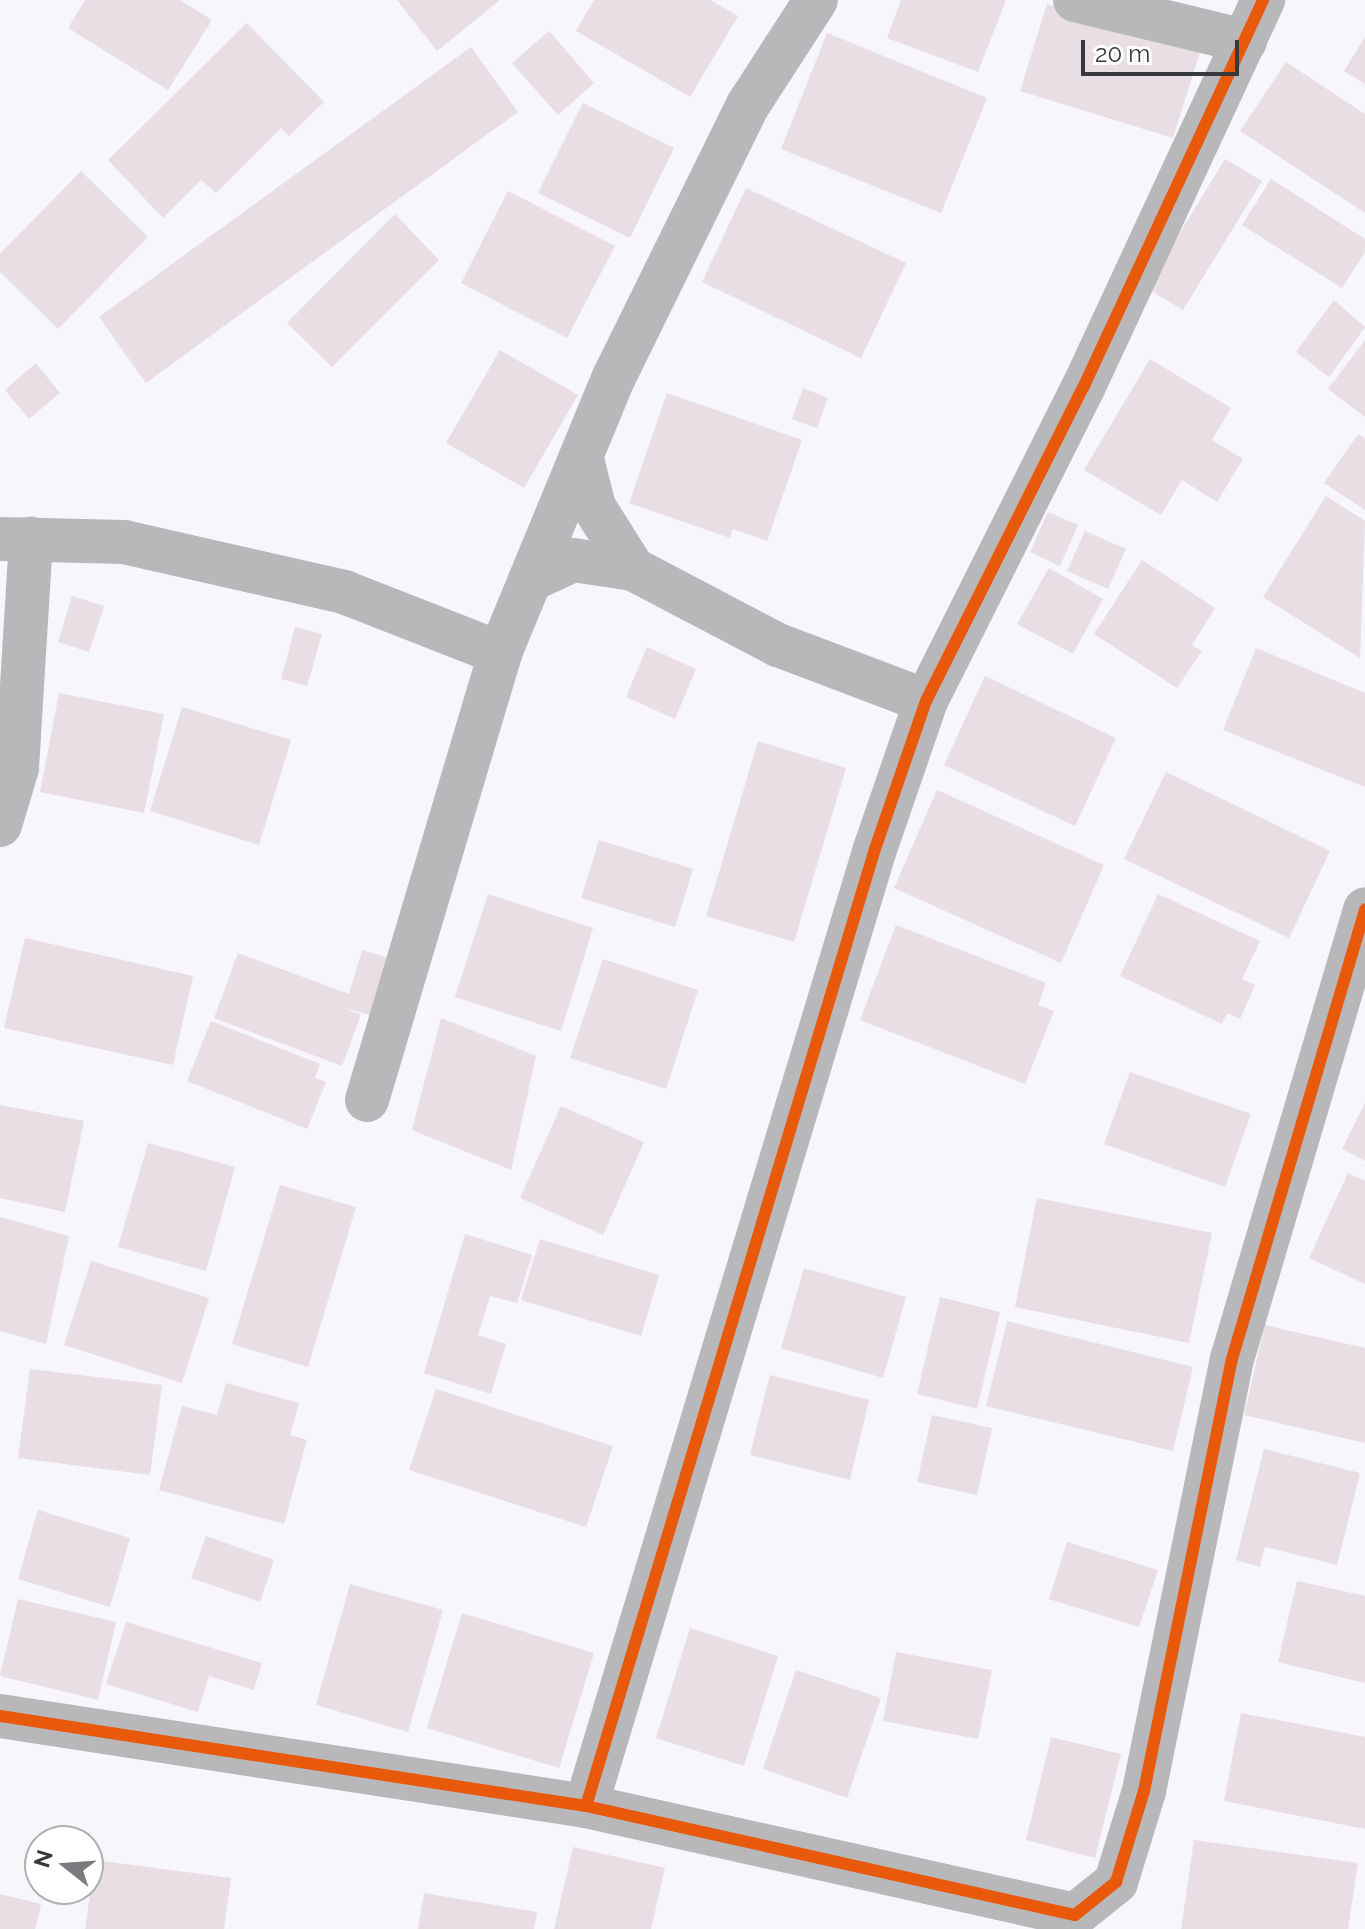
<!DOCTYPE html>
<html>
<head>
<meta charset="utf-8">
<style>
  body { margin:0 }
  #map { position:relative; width:1365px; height:1929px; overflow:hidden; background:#f6f6fb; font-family:Raleway,sans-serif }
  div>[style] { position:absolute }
  .building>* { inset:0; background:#e8dee4 }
  .minor>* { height:44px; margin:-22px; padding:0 22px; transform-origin:22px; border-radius:22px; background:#b8b7ba }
  .cycleway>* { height:12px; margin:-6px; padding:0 6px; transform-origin:6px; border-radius:6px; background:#e8590c }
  span { translate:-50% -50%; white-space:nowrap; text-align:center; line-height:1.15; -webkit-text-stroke:8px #fff; paint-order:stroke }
  .north { position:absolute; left:24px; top:1825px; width:80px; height:80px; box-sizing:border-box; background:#fff; border:2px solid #afb0b1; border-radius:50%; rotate:287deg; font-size:22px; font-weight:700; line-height:32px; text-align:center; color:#38393d }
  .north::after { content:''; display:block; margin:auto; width:28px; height:36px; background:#7a7b80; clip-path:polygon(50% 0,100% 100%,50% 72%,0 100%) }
  .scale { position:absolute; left:1081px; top:40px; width:158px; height:36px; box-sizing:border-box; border:4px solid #38393d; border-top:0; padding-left:10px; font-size:24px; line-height:28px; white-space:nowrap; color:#38393d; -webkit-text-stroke:6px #fff; paint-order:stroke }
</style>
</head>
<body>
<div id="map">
  <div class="building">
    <i style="clip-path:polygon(85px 0,180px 0,212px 20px,168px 90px,68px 28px)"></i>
    <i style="clip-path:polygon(397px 0,500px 0,437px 51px)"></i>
    <i style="clip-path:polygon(594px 0,710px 0,738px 16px,690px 97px,576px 31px)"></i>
    <i style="clip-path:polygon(901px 0,1006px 0,978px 72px,887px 38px)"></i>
    <i style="clip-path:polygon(1047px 4px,1200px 52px,1173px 138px,1020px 91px)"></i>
    <i style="clip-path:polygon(247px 23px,324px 102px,289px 136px,281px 128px,216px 193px,201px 180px,163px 218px,108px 160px)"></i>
    <i style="clip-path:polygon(549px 31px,594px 83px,558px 115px,512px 63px)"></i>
    <i style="clip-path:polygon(827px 33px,987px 98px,941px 213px,781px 149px)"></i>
    <i style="clip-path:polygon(1365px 37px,1365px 84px,1344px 71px)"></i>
    <i style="clip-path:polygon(471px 47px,518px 112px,146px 383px,99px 317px)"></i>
    <i style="clip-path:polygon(1286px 62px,1365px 114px,1365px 213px,1240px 131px)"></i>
    <i style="clip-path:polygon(583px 103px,674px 148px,630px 238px,538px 193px)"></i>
    <i style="clip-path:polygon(1225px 159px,1262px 181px,1183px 310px,1146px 288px)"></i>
    <i style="clip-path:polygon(81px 171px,148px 237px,58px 329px,0 272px,0 254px)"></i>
    <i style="clip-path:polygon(1271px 179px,1365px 239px,1365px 252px,1342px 288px,1242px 225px)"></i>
    <i style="clip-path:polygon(746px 188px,906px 263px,861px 358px,702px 282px)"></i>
    <i style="clip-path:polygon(508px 191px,615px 246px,567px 338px,461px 283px)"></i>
    <i style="clip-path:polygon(395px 214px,439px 260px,332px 367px,287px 323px)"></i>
    <i style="clip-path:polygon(1334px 300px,1365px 327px,1329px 377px,1296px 352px)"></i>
    <i style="clip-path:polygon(1365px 340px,1365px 417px,1328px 389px)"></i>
    <i style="clip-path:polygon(500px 350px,578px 395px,524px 488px,446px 443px)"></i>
    <i style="clip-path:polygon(1150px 359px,1231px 408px,1212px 440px,1243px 459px,1217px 502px,1182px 480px,1161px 515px,1084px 470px)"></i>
    <i style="clip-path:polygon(36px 363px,60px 393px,29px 419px,5px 390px)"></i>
    <i style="clip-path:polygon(803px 388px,828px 398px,817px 428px,792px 419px)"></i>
    <i style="clip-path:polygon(667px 393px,802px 440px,767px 541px,733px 529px,730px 538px,629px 503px)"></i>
    <i style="clip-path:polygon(1358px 434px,1365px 439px,1365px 510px,1324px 483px)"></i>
    <i style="clip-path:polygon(1326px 496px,1365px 521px,1360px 658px,1263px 597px)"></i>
    <i style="clip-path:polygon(1048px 512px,1078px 525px,1060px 566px,1030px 552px)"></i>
    <i style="clip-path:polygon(1085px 531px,1126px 549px,1108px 589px,1067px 571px)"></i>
    <i style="clip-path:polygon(1142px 560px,1215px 608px,1192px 645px,1202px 651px,1177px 688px,1094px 634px)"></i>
    <i style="clip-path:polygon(1049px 568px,1103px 599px,1073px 654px,1017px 624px)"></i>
    <i style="clip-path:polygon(72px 596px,104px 606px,89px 652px,58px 642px)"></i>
    <i style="clip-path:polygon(295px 627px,322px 634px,307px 686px,281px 679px)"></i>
    <i style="clip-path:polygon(647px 647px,696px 669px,675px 719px,626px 697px)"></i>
    <i style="clip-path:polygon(1256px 648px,1365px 693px,1365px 787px,1223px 730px)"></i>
    <i style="clip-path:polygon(985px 676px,1116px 738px,1075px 826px,944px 765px)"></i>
    <i style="clip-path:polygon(59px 693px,164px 714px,144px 813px,40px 792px)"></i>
    <i style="clip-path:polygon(182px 707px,291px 740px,259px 845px,150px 811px)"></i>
    <i style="clip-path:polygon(758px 741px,846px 768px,794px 942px,706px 916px)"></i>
    <i style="clip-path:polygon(1166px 772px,1330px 851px,1289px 938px,1124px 859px)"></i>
    <i style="clip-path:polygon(937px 790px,1104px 865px,1061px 963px,894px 888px)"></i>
    <i style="clip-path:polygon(599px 840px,693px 869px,675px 927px,581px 898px)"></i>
    <i style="clip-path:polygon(488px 894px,593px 928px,561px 1031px,455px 997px)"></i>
    <i style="clip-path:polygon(1158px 894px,1260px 941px,1242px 979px,1255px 985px,1240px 1019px,1227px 1013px,1222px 1024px,1120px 976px)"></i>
    <i style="clip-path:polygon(896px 925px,1046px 983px,1038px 1005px,1054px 1011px,1025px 1084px,860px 1020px)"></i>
    <i style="clip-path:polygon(25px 938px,193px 976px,173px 1065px,4px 1028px)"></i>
    <i style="clip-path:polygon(362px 950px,390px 958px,372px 1016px,342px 1007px,361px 1015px,342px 1066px,214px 1018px,238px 953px,349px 994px)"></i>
    <i style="clip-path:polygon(603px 959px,698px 990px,666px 1089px,570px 1058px)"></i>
    <i style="clip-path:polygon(441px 1018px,536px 1056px,511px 1170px,412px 1130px)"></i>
    <i style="clip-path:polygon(211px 1021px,320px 1064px,315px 1078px,326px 1082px,307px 1129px,187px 1081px)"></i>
    <i style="clip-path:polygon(1130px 1072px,1251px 1114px,1225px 1187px,1104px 1144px)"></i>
    <i style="clip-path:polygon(1365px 1103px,1365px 1161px,1342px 1149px)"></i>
    <i style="clip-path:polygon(0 1105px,84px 1121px,65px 1212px,0 1198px)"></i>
    <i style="clip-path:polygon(561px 1106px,644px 1142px,603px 1235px,520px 1198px)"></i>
    <i style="clip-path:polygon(148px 1143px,235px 1167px,206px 1271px,118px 1247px)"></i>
    <i style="clip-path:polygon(1348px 1173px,1365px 1181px,1365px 1284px,1309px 1258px)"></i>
    <i style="clip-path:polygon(280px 1185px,356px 1207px,308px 1367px,232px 1344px)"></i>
    <i style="clip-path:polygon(1037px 1198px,1212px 1233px,1189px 1343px,1015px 1307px)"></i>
    <i style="clip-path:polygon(0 1217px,69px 1236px,46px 1344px,0 1331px)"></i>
    <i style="clip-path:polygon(465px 1234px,532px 1255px,517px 1303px,490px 1296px,478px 1335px,506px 1344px,491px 1394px,424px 1373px)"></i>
    <i style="clip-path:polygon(540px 1239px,659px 1275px,641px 1336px,521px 1300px)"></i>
    <i style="clip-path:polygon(91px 1261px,209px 1298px,182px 1383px,64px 1345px)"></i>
    <i style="clip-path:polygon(804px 1268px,906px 1297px,883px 1378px,781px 1348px)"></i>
    <i style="clip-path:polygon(940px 1297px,1000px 1312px,977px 1409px,917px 1394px)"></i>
    <i style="clip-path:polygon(1007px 1321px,1193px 1367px,1173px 1451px,986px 1406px)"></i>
    <i style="clip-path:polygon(1265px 1325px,1365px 1348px,1365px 1443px,1244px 1415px)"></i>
    <i style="clip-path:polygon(30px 1369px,162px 1385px,150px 1475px,18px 1458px)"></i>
    <i style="clip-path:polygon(770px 1375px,869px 1400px,850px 1480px,750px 1455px)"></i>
    <i style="clip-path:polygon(226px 1383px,299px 1403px,290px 1435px,307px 1440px,284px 1524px,159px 1490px,182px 1406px,217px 1415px)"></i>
    <i style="clip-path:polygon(436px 1389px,613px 1446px,586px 1527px,409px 1470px)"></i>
    <i style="clip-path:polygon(932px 1415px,992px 1428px,977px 1495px,917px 1482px)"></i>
    <i style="clip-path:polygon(1264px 1449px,1360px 1473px,1337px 1565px,1265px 1547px,1260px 1567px,1236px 1560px)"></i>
    <i style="clip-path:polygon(38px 1510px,130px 1538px,110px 1607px,18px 1579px)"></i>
    <i style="clip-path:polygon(206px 1536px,274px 1560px,260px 1602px,191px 1578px)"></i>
    <i style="clip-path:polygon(1067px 1542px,1158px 1570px,1139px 1627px,1049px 1599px)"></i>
    <i style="clip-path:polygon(1297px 1581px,1365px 1596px,1365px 1683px,1278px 1662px)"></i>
    <i style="clip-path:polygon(350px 1584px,443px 1610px,408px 1732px,316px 1705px)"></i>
    <i style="clip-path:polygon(18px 1599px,116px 1622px,98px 1700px,0 1676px)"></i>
    <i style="clip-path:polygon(462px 1613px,594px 1653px,559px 1768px,427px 1728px)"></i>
    <i style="clip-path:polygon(126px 1622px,262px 1663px,254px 1690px,209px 1676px,198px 1712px,106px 1684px)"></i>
    <i style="clip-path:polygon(690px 1628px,778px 1656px,744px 1766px,656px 1738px)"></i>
    <i style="clip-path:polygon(896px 1652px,992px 1670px,978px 1739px,883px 1721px)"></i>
    <i style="clip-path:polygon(796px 1670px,881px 1698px,847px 1798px,763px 1769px)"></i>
    <i style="clip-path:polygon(1241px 1713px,1365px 1737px,1365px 1829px,1224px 1801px)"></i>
    <i style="clip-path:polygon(1051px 1737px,1121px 1754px,1095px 1858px,1026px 1840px)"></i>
    <i style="clip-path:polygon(1194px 1840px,1358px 1863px,1348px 1929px,1181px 1929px)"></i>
    <i style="clip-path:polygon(573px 1847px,665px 1868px,651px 1929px,554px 1929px)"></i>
    <i style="clip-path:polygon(95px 1860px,231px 1878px,224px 1929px,85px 1929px)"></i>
    <i style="clip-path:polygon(424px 1893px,537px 1912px,534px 1929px,418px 1929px)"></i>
    <i style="clip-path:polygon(0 1894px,41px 1904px,35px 1929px,0 1929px)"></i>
  </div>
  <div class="minor">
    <i style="left:1075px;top:0;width:175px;rotate:13.6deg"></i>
    <i style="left:582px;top:459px;width:49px;rotate:76deg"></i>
    <i style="left:594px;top:507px;width:73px;rotate:57.8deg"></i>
    <i style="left:0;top:539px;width:124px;rotate:1.4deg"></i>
    <i style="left:124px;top:542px;width:226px;rotate:12.8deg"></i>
    <i style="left:344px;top:592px;width:168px;rotate:21.4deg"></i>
    <i style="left:530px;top:580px;width:47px;rotate:-24.9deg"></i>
    <i style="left:573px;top:560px;width:61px;rotate:8.5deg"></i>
    <i style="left:633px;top:569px;width:164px;rotate:27.7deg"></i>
    <i style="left:778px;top:645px;width:158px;rotate:20.7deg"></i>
    <i style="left:0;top:825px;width:59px;rotate:-73.4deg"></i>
    <i style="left:17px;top:768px;width:230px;rotate:-86.5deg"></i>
    <i style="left:367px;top:1100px;width:466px;rotate:-73.4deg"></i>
    <i style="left:500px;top:653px;width:299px;rotate:-67.6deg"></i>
    <i style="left:614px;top:377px;width:303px;rotate:-63.8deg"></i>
    <i style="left:748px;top:105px;width:125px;rotate:-57.1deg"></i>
    <i style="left:0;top:1716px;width:593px;rotate:8.73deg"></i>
    <i style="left:586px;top:1806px;width:501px;rotate:12.57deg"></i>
    <i style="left:1075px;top:1915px;width:53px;rotate:-38.8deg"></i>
    <i style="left:1116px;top:1882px;width:95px;rotate:-72.9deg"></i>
    <i style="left:1144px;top:1791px;width:441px;rotate:-78.5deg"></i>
    <i style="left:1232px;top:1359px;width:469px;rotate:-73.5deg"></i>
    <i style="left:586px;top:1806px;width:1000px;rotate:-73.2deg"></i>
    <i style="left:875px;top:849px;width:157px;rotate:-71deg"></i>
    <i style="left:926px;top:701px;width:350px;rotate:-63.4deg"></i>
    <i style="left:1083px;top:388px;width:428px;rotate:-65.1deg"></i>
  </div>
  <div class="cycleway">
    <i style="left:0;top:1716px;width:593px;rotate:8.73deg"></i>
    <i style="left:586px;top:1806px;width:501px;rotate:12.57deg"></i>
    <i style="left:1075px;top:1915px;width:53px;rotate:-38.8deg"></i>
    <i style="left:1116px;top:1882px;width:95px;rotate:-72.9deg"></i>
    <i style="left:1144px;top:1791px;width:441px;rotate:-78.5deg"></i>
    <i style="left:1232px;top:1359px;width:469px;rotate:-73.5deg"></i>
    <i style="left:586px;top:1806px;width:1000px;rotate:-73.2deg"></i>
    <i style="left:875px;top:849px;width:157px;rotate:-71deg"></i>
    <i style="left:926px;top:701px;width:350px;rotate:-63.4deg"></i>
    <i style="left:1083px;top:388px;width:428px;rotate:-65.1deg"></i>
  </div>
  <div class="north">N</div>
  <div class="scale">20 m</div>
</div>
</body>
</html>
